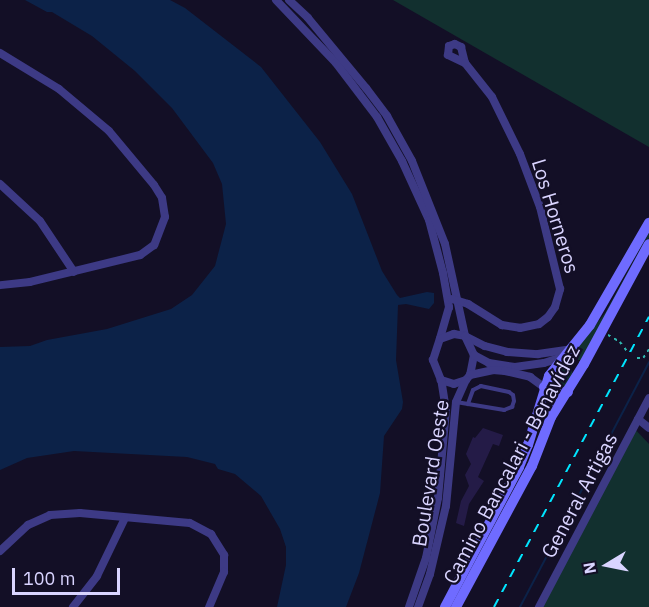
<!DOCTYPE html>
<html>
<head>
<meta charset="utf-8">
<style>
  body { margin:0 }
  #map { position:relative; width:649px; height:607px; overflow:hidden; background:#130f26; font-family:"IBM Plex Sans",sans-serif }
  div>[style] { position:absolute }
  .green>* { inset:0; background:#12302f }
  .water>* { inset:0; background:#0c2248 }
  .stream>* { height:2px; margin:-1px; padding:0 1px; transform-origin:1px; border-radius:1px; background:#0c2248 }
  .building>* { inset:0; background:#241b47 }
  .path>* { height:1.5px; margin-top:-0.75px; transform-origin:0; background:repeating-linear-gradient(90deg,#2fb8b0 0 3px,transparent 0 7.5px) }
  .lane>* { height:4px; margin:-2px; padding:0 2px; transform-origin:2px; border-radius:2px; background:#3d3a85 }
  .street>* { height:8px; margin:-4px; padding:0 4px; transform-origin:4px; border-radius:4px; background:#3d3a85 }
  .secondary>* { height:10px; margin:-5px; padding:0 5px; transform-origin:5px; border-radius:5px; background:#6f6bff }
  .rail>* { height:2px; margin-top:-1px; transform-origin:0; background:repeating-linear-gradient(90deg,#00e5ff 0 9px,transparent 0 17px) }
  span { translate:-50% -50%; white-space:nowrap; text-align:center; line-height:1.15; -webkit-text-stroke:4.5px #130f26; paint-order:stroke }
  .street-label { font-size:20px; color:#d9d4ff }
  .north { position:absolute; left:577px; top:535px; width:60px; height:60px; -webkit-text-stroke:4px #130f26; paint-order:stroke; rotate:260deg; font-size:16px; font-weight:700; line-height:24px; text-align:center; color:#d9d4ff }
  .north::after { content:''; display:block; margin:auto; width:21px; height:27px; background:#d9d4ff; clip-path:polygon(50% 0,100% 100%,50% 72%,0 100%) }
  .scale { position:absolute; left:12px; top:568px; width:108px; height:27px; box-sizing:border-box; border:3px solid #d9d4ff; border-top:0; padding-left:8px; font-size:18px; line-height:21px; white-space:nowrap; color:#d9d4ff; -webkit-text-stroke:4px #130f26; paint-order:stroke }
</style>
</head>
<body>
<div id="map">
  <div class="green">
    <i style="clip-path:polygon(393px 0,649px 0,649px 147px)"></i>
    <i style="clip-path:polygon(649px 233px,649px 238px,581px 360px,578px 360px,573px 353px,605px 313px)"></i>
    <i style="clip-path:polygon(564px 365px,572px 368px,572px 374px,564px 387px,555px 388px,552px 380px)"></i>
    <i style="clip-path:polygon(631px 425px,649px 444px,649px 607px,539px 607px)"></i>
  </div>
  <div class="water">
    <i style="clip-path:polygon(25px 0,170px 0,185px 8px,261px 67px,320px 142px,352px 194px,382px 271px,397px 295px,400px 298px,427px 292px,434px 293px,434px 303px,429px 309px,406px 304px,398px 305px,396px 360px,403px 402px,402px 409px,384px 436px,380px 493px,359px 573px,346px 607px,277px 607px,286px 565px,286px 547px,280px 529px,261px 496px,235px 474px,218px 469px,215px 464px,187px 457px,74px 451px,27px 458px,0 470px,0 347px,30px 346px,47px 340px,107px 329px,171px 309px,192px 295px,215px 266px,226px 224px,222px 184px,213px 163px,172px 108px,135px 71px,92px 36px,52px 12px,47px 12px)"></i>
  </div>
  <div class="stream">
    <i style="left:520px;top:607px;width:277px;rotate:-62.2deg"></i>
  </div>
  <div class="building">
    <i style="clip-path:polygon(483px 428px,503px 435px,499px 446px,493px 444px,478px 477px,484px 481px,469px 504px,464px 526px,456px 523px,461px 501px,469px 486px,465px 475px,471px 464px,466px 454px,473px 437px,475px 438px)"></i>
  </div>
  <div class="path">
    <i style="left:608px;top:335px;width:14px;rotate:30deg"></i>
    <i style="left:620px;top:342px;width:11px;rotate:52deg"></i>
    <i style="left:637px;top:358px;width:6px"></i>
    <i style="left:643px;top:358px;width:11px;rotate:-56deg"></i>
  </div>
  <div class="lane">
    <i style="left:456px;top:402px;width:49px;rotate:9.5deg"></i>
    <i style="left:504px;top:410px;width:9px;rotate:-21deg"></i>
    <i style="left:512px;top:407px;width:6px;rotate:-72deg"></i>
    <i style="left:514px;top:401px;width:6px;rotate:-99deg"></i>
    <i style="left:513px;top:395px;width:5px;rotate:-143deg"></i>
    <i style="left:509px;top:392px;width:29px;rotate:-168deg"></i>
    <i style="left:481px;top:386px;width:9px;rotate:153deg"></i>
    <i style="left:473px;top:390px;width:15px;rotate:110deg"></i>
  </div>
  <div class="street">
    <i style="left:276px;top:0;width:87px;rotate:46.4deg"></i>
    <i style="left:336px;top:63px;width:68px;rotate:52.8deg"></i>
    <i style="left:377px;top:117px;width:51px;rotate:60.4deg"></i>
    <i style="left:402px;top:161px;width:65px;rotate:65.4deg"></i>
    <i style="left:429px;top:220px;width:55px;rotate:75.2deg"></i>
    <i style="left:443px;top:273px;width:35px;rotate:80deg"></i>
    <i style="left:449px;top:307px;width:33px;rotate:106deg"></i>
    <i style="left:289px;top:0;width:26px;rotate:43deg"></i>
    <i style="left:308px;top:18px;width:91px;rotate:50.4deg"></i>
    <i style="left:366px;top:88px;width:35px;rotate:53deg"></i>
    <i style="left:387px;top:116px;width:51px;rotate:60.9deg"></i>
    <i style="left:412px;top:161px;width:89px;rotate:68.3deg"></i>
    <i style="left:445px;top:244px;width:94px;rotate:77.7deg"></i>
    <i style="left:465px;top:336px;width:22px;rotate:27deg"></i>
    <i style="left:485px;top:346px;width:23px;rotate:15deg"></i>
    <i style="left:507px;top:352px;width:31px;rotate:4deg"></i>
    <i style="left:538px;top:354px;width:30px;rotate:-8deg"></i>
    <i style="left:455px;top:44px;width:7px;rotate:27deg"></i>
    <i style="left:461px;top:47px;width:16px;rotate:76deg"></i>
    <i style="left:465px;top:63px;width:19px;rotate:-155deg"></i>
    <i style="left:448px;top:55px;width:9px;rotate:-84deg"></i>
    <i style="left:449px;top:46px;width:6px;rotate:-18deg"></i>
    <i style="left:0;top:53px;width:69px;rotate:31.4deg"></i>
    <i style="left:59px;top:89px;width:65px;rotate:40deg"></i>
    <i style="left:109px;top:131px;width:70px;rotate:50.2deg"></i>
    <i style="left:154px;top:185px;width:15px;rotate:58deg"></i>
    <i style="left:162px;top:198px;width:19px;rotate:81deg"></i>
    <i style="left:165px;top:217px;width:30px;rotate:111deg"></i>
    <i style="left:154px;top:245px;width:17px;rotate:144deg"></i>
    <i style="left:140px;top:255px;width:113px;rotate:166.2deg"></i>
    <i style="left:30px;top:282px;width:30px;rotate:174deg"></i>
    <i style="left:0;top:184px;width:54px;rotate:42.8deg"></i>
    <i style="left:40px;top:221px;width:61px;rotate:56.3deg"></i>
    <i style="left:452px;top:299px;width:17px;rotate:17deg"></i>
    <i style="left:468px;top:304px;width:40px;rotate:32deg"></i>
    <i style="left:502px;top:325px;width:18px;rotate:9deg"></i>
    <i style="left:520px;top:328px;width:19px;rotate:-12deg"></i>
    <i style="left:539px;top:324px;width:11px;rotate:-38deg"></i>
    <i style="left:548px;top:317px;width:12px;rotate:-55deg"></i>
    <i style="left:555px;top:307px;width:19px;rotate:-74deg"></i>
    <i style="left:560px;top:289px;width:84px;rotate:-103.7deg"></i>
    <i style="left:540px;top:207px;width:57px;rotate:-110.7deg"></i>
    <i style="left:520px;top:154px;width:64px;rotate:-116.2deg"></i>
    <i style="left:492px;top:97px;width:43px;rotate:-128.5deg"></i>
    <i style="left:454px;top:334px;width:11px;rotate:10deg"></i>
    <i style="left:465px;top:336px;width:21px;rotate:65deg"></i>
    <i style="left:474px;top:355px;width:20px;rotate:101deg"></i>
    <i style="left:470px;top:375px;width:6px;rotate:129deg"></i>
    <i style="left:466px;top:380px;width:13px;rotate:162deg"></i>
    <i style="left:454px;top:384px;width:14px;rotate:-163deg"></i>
    <i style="left:441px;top:380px;width:22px;rotate:-112deg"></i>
    <i style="left:433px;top:360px;width:22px;rotate:-72deg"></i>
    <i style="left:440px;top:339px;width:15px;rotate:-20deg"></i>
    <i style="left:474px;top:355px;width:17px;rotate:28deg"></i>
    <i style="left:489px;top:363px;width:26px;rotate:9deg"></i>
    <i style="left:515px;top:367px;width:29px;rotate:-8deg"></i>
    <i style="left:544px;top:363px;width:19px;rotate:-18deg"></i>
    <i style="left:470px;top:375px;width:24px;rotate:-12deg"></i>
    <i style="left:493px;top:370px;width:12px;rotate:5deg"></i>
    <i style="left:505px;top:371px;width:26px;rotate:13deg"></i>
    <i style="left:530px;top:377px;width:17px;rotate:36deg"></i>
    <i style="left:638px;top:419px;width:14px;rotate:39deg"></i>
    <i style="left:0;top:551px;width:38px;rotate:-43deg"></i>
    <i style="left:28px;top:525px;width:24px;rotate:-24deg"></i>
    <i style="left:50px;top:515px;width:30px;rotate:-4deg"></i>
    <i style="left:80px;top:513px;width:110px;rotate:5.2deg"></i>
    <i style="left:190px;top:523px;width:24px;rotate:28deg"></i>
    <i style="left:211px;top:534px;width:25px;rotate:58deg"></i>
    <i style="left:224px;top:555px;width:17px;rotate:90deg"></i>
    <i style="left:224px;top:572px;width:38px;rotate:113deg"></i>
    <i style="left:73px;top:607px;width:39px;rotate:-52deg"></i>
    <i style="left:97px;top:576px;width:64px;rotate:-64.2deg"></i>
    <i style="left:409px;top:607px;width:52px;rotate:-70.9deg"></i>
    <i style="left:426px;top:558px;width:61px;rotate:-78.7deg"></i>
    <i style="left:438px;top:498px;width:88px;rotate:-84.8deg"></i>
    <i style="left:446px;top:410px;width:30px;rotate:-99deg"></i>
    <i style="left:418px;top:607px;width:35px;rotate:-70deg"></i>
    <i style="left:430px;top:574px;width:70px;rotate:-76.8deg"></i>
    <i style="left:446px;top:506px;width:104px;rotate:-84.5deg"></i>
    <i style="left:456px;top:402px;width:24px;rotate:-66deg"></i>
    <i style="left:539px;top:607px;width:236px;rotate:-62.2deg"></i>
  </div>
  <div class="secondary">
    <i style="left:544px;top:387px;width:11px;rotate:34deg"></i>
    <i style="left:553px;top:393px;width:15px;rotate:-4deg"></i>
    <i style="left:445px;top:607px;width:158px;rotate:-62.1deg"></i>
    <i style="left:519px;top:467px;width:24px;rotate:-68deg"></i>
    <i style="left:528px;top:445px;width:72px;rotate:-73.1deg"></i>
    <i style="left:549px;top:376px;width:65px;rotate:-51.2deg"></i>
    <i style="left:590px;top:325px;width:118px;rotate:-60deg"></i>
    <i style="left:456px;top:607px;width:160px;rotate:-61.7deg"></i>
    <i style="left:532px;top:466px;width:53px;rotate:-68.8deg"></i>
    <i style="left:551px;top:417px;width:62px;rotate:-58.1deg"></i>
    <i style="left:584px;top:364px;width:136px;rotate:-61.6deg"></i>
  </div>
  <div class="rail">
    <i style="left:494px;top:607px;width:329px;rotate:-61.9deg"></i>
  </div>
  <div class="street-label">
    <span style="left:556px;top:216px;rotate:73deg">Los Horneros</span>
    <span style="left:511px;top:464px;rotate:-62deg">Camino Bancalari - Benavídez</span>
    <span style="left:430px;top:473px;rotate:-81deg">Boulevard Oeste</span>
    <span style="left:579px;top:495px;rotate:-62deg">General Artigas</span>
  </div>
  <div class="north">N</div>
  <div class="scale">100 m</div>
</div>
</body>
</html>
